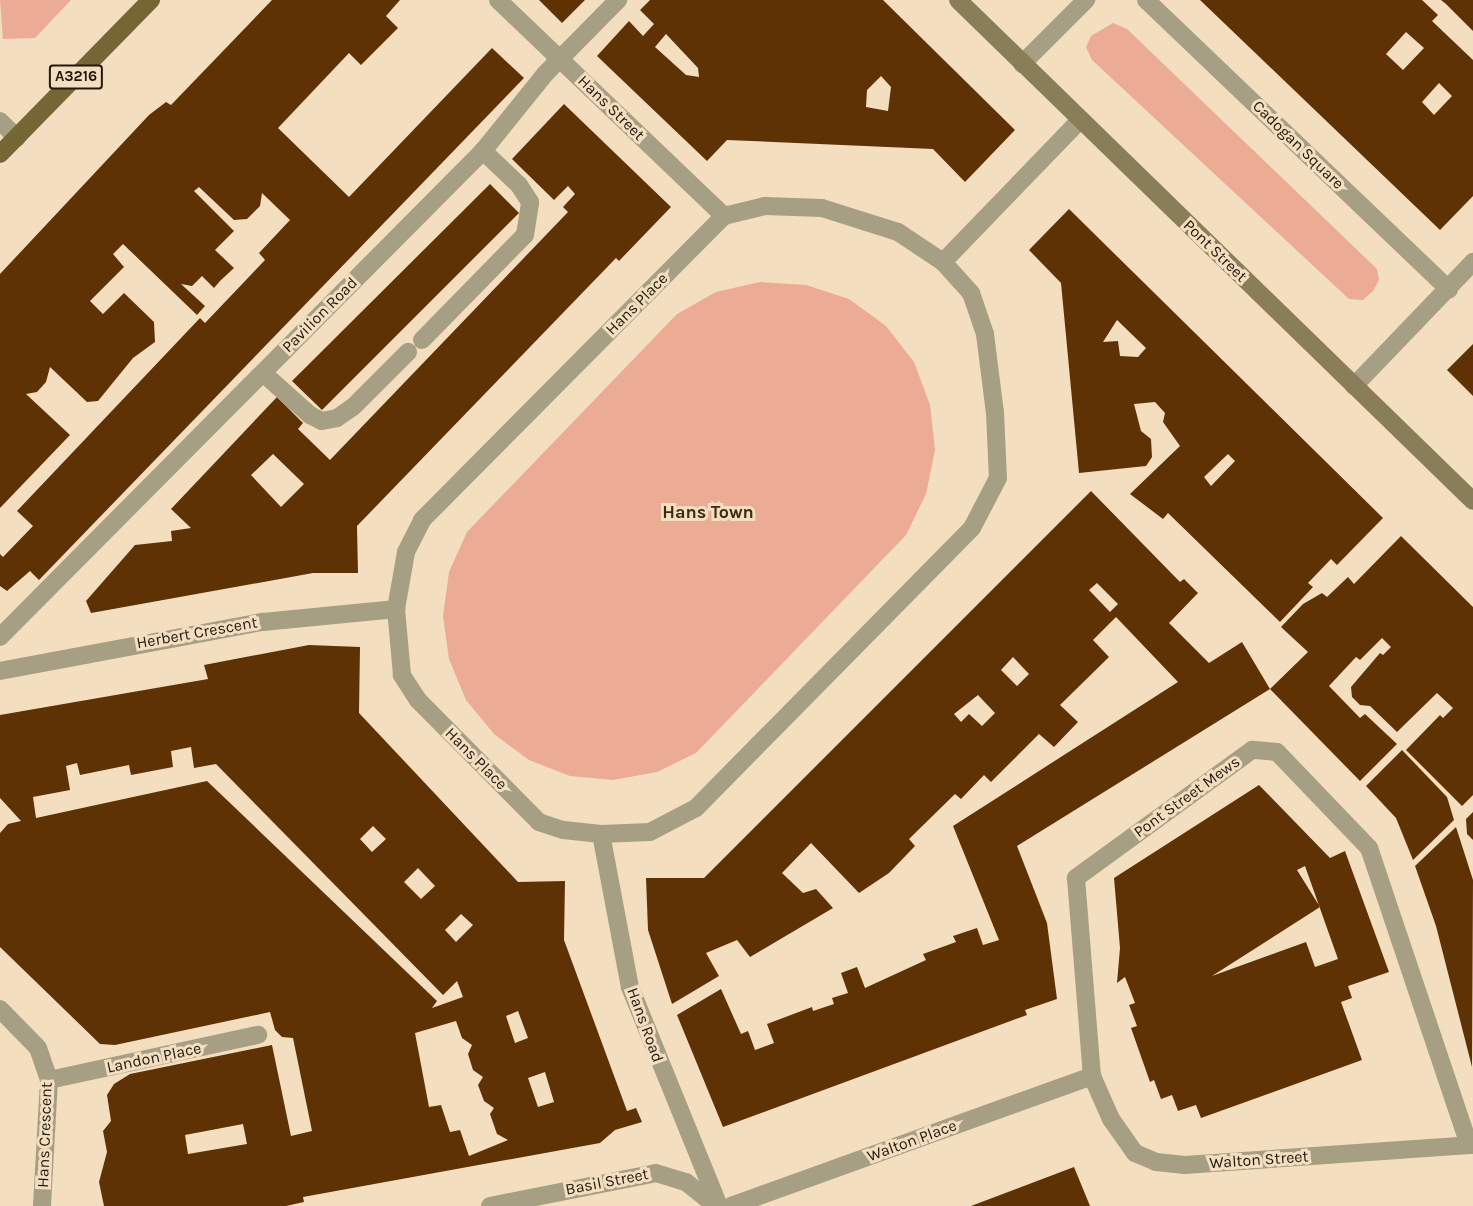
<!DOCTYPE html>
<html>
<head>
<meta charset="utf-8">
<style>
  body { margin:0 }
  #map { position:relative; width:1473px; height:1206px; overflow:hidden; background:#f3debf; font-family:Karla,sans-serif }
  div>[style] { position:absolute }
  .green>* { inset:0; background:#ebab95 }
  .building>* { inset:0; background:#5f3205 }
  .service>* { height:18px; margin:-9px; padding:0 9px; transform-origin:9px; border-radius:9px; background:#a69f84 }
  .minor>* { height:18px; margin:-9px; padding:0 9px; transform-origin:9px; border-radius:9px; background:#a69f84 }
  .secondary>* { height:18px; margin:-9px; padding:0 9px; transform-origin:9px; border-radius:9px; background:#897e57 }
  .primary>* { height:18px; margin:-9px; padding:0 9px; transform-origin:9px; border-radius:9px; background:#746735 }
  span { translate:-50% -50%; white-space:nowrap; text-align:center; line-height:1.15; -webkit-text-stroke:6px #f3debf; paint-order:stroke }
  .shield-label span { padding:2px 4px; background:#f3debf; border:2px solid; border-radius:4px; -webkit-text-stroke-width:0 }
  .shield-label { font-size:15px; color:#21190e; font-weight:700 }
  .street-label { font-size:16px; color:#21190e }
  .neighbourhood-label { font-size:18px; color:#3d2c12; font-weight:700 }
</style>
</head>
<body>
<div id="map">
  <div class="green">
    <i style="clip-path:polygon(0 0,71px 0,35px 38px,3px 39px)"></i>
    <i style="clip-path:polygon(1113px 23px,1127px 29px,1377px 269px,1379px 280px,1373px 291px,1363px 300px,1349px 299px,1092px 60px,1086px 47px,1091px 36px)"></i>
    <i style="clip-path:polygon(760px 282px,806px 285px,849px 299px,886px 326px,914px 362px,930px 405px,935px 450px,926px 494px,906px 535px,696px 753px,657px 772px,613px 780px,570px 776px,529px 760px,494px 734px,466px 700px,449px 659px,443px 616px,449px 572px,467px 532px,677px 314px,716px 292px)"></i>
  </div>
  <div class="building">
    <i style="clip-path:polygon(272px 0,400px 0,386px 16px,398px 28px,361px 65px,349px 53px,278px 128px,349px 197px,492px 48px,524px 78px,39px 580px,30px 571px,7px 591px,0 586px,0 554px,3px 557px,33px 526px,17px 511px,200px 318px,205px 323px,265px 260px,259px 253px,290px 220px,262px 193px,260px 206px,247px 219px,234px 220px,199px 187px,194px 191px,234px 231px,215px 250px,234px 268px,220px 281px,214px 288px,202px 276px,192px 286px,181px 284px,205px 306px,197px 315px,123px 244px,113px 254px,124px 267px,90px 301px,103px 314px,124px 293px,154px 322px,155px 342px,133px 358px,98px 401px,87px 402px,50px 367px,46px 382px,37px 392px,26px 394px,70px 435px,0 508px,0 274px,149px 115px,166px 102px,171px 105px)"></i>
    <i style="clip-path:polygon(539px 0,585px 0,562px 23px)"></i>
    <i style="clip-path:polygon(evenodd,650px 0,883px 0,1015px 130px,965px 182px,933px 149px,727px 140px,707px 161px,597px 56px,629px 21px,643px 36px,654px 24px,640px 10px,650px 0,666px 34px,698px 68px,699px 77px,686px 75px,655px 47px,666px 34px,650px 0,881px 76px,891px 87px,888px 111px,866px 107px,867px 90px,881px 76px)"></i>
    <i style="clip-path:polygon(evenodd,1200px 0,1422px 0,1438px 15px,1432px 21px,1473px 60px,1473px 196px,1440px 230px,1200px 0,1406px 32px,1424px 48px,1403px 70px,1386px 54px,1406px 32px,1200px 0,1439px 83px,1452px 96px,1434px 115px,1422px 102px,1439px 83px)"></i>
    <i style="clip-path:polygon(1441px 0,1473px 0,1473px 31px,1446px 4px)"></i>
    <i style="clip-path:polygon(evenodd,564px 104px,671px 207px,619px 261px,616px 258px,357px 526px,358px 573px,313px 573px,91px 613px,86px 601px,135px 545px,172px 541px,171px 531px,191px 528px,171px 509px,277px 397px,303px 423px,298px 429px,330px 460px,568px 212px,563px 207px,575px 194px,568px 186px,554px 200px,512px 159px,564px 104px,273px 454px,304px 484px,281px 507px,251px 475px,273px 454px)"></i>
    <i style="clip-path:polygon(490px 184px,519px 213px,322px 410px,292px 381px)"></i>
    <i style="clip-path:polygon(evenodd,1069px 209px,1383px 518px,1337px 565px,1331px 559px,1308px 583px,1313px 587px,1280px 622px,1168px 513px,1163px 519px,1130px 494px,1180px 446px,1163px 422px,1165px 413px,1155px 402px,1134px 404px,1141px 431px,1151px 439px,1152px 457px,1146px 466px,1079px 473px,1061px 283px,1029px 250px,1069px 209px,1117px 320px,1146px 348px,1138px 357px,1120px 356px,1118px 341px,1103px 342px,1117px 320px,1069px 209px,1228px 454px,1235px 461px,1211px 486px,1204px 477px,1228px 454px)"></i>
    <i style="clip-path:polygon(1473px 344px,1473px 396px,1447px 370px)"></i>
    <i style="clip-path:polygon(evenodd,1091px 491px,1180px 582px,1184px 579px,1198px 593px,1169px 623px,1209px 663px,1242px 642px,1270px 689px,1017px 846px,1047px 923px,1057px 999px,1025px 1010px,1027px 1015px,723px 1127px,677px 1015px,721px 989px,741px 1034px,748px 1031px,755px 1050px,774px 1043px,767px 1024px,812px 1007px,813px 1011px,834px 1004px,832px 998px,848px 993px,841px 973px,857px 967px,865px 988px,926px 960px,923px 954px,956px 942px,953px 936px,977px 928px,983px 945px,999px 940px,953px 826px,1178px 682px,1116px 617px,1093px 640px,1109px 657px,1060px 705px,1078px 722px,1054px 747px,1039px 734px,991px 782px,984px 775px,961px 799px,955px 794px,909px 839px,915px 846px,889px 873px,859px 893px,811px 843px,782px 873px,803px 893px,816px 889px,833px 908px,750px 957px,737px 940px,706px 953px,719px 976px,672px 1004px,648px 930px,646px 878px,704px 878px,1091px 491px,1097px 583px,1118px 604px,1110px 612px,1089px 590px,1097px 583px,1091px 491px,1013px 657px,1029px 674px,1017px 686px,1001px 670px,1013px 657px,1091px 491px,978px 695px,995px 713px,982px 726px,969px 714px,961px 722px,954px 714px,978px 695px)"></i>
    <i style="clip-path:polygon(1401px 536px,1473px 607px,1473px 795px,1462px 806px,1406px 750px,1440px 715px,1443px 718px,1453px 708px,1437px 693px,1397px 732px,1370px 706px,1360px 705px,1352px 697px,1351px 687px,1380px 653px,1383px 655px,1391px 647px,1382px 638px,1360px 660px,1356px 657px,1329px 686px,1360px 718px,1365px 714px,1397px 744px,1360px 781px,1270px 689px,1308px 652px,1281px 627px,1303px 604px,1322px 593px,1327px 597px,1348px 577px,1354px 584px)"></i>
    <i style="clip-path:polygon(evenodd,309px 645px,360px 647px,359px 713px,518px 882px,565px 881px,564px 940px,627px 1111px,636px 1108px,642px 1122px,615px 1130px,600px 1143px,303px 1197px,304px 1202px,286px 1206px,104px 1206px,99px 1182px,107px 1152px,103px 1131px,111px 1121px,107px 1095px,114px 1084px,130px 1074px,272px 1045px,291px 1136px,312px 1131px,293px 1038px,282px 1037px,275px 1030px,270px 1012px,115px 1045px,100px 1044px,0 947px,0 833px,8px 824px,21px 821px,0 798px,0 715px,208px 679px,204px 665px,309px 645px,191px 747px,194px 768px,216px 764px,443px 995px,457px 981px,463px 997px,432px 1008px,437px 1001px,207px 781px,36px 818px,33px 797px,70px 790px,66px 766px,77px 763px,80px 775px,129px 765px,131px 775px,173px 767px,171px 751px,191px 747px,309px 645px,373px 826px,386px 839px,372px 852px,360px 839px,373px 826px,309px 645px,418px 868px,435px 886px,421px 899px,404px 882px,418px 868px,309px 645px,461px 914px,473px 925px,456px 942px,445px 930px,461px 914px,309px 645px,518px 1011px,528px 1038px,515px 1043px,506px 1016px,518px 1011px,309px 645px,456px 1021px,462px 1038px,472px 1045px,468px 1054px,473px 1070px,483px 1077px,478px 1085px,484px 1101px,494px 1108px,490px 1114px,497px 1134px,508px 1140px,469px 1156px,460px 1130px,450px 1132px,441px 1105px,429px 1107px,415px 1033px,456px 1021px,309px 645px,545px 1072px,554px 1102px,538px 1107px,528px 1078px,545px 1072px,309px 645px,243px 1124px,247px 1144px,188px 1154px,185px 1135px,243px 1124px)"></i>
    <i style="clip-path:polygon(1402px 750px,1447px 797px,1454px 820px,1413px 860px,1396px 818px,1366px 786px)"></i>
    <i style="clip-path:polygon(evenodd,1259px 785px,1330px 858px,1345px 851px,1389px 972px,1348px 986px,1352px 998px,1341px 1002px,1362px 1060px,1201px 1118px,1196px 1105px,1178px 1111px,1172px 1095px,1161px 1099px,1154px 1080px,1150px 1082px,1131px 1028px,1137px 1026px,1129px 1005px,1135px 1003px,1125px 977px,1117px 983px,1120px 948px,1114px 878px,1259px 785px,1305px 866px,1328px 931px,1338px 959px,1315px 967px,1306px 942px,1212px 976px,1320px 907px,1297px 870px,1305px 866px)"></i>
    <i style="clip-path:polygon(1473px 812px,1473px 840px,1467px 834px,1466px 819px)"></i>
    <i style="clip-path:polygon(1456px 827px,1473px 880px,1472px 1067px,1436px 926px,1415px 866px)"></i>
    <i style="clip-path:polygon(1074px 1167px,1090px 1206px,971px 1206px)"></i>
  </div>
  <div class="service">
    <i style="left:422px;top:340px;width:147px;rotate:-45.6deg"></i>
    <i style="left:525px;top:235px;width:33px;rotate:-81deg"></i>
    <i style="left:530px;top:202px;width:20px;rotate:-123deg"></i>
    <i style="left:519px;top:185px;width:50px;rotate:-136.6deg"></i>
    <i style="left:263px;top:373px;width:63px;rotate:41.8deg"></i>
    <i style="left:310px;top:415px;width:13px;rotate:27deg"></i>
    <i style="left:322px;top:421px;width:15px;rotate:-11deg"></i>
    <i style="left:337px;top:418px;width:19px;rotate:-35deg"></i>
    <i style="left:353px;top:407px;width:78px;rotate:-45deg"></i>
  </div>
  <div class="minor">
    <i style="left:498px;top:0;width:313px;rotate:43.7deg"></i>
    <i style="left:1146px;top:0;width:419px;rotate:43.7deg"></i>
    <i style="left:1022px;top:64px;width:91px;rotate:-45deg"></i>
    <i style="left:0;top:121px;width:24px;rotate:45deg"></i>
    <i style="left:765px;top:206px;width:57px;rotate:2deg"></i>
    <i style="left:822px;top:208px;width:80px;rotate:17.5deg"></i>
    <i style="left:898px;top:232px;width:54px;rotate:33.7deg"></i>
    <i style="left:943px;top:262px;width:42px;rotate:47.9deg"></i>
    <i style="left:971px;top:293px;width:43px;rotate:71.1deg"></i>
    <i style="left:985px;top:334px;width:80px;rotate:82.8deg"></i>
    <i style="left:995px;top:413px;width:65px;rotate:87.4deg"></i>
    <i style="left:998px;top:478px;width:56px;rotate:117.5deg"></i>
    <i style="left:972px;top:528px;width:393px;rotate:134.6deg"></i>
    <i style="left:696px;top:808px;width:52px;rotate:152.4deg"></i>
    <i style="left:650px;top:832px;width:49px;rotate:177.7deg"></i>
    <i style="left:601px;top:834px;width:38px;rotate:-174deg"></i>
    <i style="left:563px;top:830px;width:25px;rotate:-162deg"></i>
    <i style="left:539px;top:822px;width:172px;rotate:-134.8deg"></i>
    <i style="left:418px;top:700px;width:30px;rotate:-123deg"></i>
    <i style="left:402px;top:675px;width:66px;rotate:-95.2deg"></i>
    <i style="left:396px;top:609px;width:58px;rotate:-80deg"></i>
    <i style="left:406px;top:552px;width:36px;rotate:-63deg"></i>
    <i style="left:422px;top:520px;width:429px;rotate:-45.2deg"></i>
    <i style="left:724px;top:216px;width:42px;rotate:-13.7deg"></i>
    <i style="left:943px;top:262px;width:197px;rotate:-46deg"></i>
    <i style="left:1354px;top:386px;width:172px;rotate:-46.2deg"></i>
    <i style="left:0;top:637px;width:685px;rotate:-45.18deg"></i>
    <i style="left:483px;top:151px;width:100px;rotate:-51.1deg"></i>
    <i style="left:546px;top:73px;width:103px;rotate:-45.4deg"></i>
    <i style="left:0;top:671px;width:268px;rotate:-10.6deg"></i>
    <i style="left:263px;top:622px;width:134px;rotate:-5.6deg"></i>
    <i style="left:601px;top:834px;width:156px;rotate:79.3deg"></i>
    <i style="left:630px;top:987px;width:236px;rotate:67.9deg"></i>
    <i style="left:0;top:1009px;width:54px;rotate:45.7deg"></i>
    <i style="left:38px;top:1048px;width:34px;rotate:71deg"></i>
    <i style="left:49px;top:1080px;width:126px;rotate:93.2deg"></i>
    <i style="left:49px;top:1080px;width:214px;rotate:-12.2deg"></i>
    <i style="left:1469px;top:1145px;width:313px;rotate:-108.6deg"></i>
    <i style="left:1369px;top:848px;width:133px;rotate:-133.8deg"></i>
    <i style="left:1277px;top:752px;width:25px;rotate:-175deg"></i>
    <i style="left:1252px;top:750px;width:218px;rotate:144deg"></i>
    <i style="left:1076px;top:878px;width:199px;rotate:85.4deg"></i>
    <i style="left:1092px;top:1076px;width:47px;rotate:66.2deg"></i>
    <i style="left:1111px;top:1119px;width:42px;rotate:54.8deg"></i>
    <i style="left:1135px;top:1153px;width:23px;rotate:23deg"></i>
    <i style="left:1156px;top:1162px;width:29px;rotate:6deg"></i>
    <i style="left:1185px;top:1165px;width:285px;rotate:-4deg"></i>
    <i style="left:1469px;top:1145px;width:4px"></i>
    <i style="left:490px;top:1206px;width:169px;rotate:-11.2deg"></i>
    <i style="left:656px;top:1173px;width:31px;rotate:17deg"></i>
    <i style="left:686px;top:1182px;width:38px;rotate:39deg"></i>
    <i style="left:731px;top:1206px;width:384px;rotate:-19.8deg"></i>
  </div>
  <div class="secondary">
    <i style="left:958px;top:0;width:718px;rotate:44.21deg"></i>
  </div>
  <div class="primary">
    <i style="left:0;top:154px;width:216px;rotate:-45.6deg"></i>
  </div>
  <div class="shield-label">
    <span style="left:76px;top:77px">A3216</span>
  </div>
  <div class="street-label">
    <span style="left:611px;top:108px;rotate:44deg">Hans Street</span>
    <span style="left:1298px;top:145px;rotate:44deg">Cadogan Square</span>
    <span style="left:1215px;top:251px;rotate:44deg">Pont Street</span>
    <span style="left:637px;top:304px;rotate:-45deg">Hans Place</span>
    <span style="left:320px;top:315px;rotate:-45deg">Pavilion Road</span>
    <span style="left:197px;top:633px;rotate:-10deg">Herbert Crescent</span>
    <span style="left:476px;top:759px;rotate:45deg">Hans Place</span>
    <span style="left:1187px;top:797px;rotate:-36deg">Pont Street Mews</span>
    <span style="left:645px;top:1025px;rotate:70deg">Hans Road</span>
    <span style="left:154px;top:1058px;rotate:-12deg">Landon Place</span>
    <span style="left:45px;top:1135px;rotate:-88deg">Hans Crescent</span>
    <span style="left:912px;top:1141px;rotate:-20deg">Walton Place</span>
    <span style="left:1259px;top:1160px;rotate:-4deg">Walton Street</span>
    <span style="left:607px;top:1182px;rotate:-11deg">Basil Street</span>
  </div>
  <div class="neighbourhood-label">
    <span style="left:708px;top:512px">Hans Town</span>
  </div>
</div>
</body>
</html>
